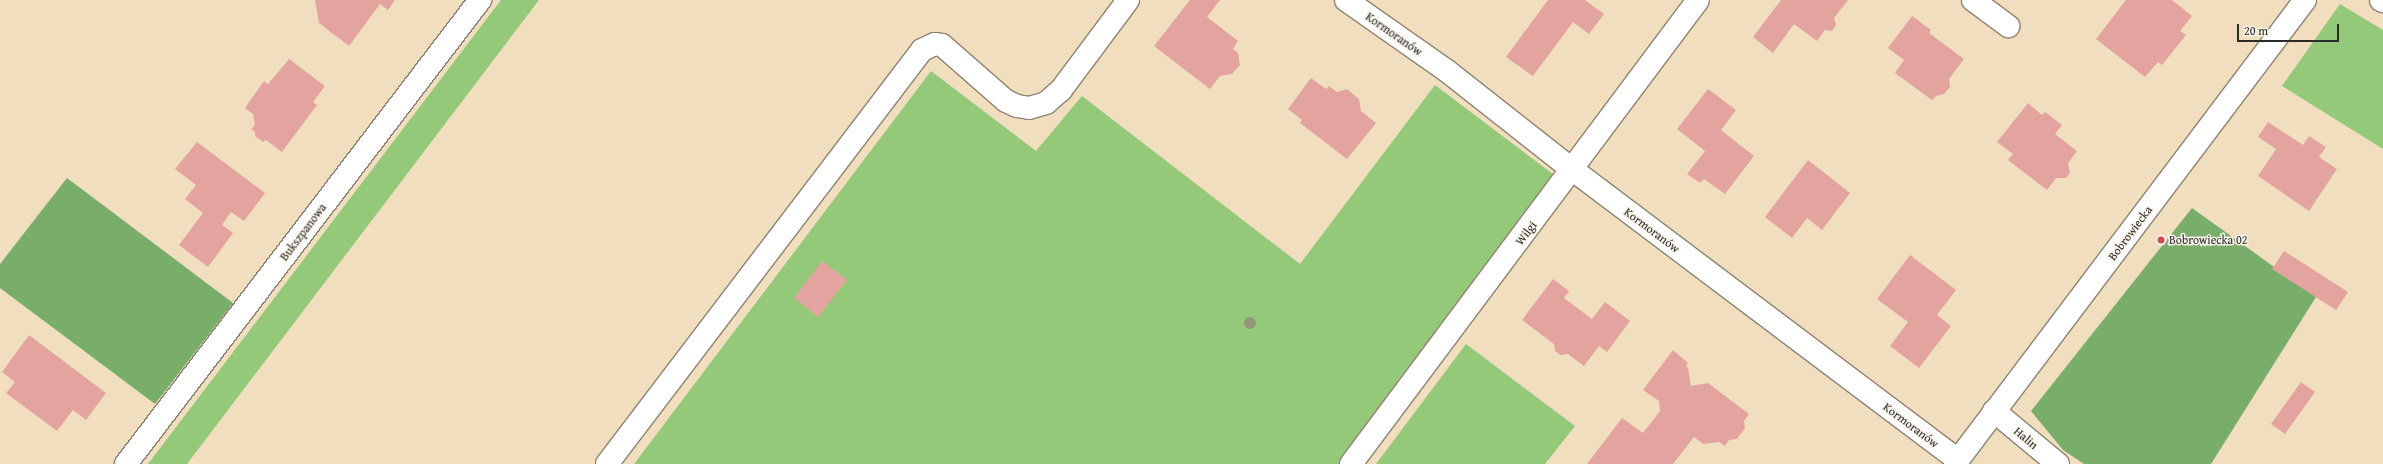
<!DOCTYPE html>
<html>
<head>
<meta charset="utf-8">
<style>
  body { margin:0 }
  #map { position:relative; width:2383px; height:464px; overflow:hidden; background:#f0debe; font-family:"Gentium Book Plus",serif }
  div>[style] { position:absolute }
  .green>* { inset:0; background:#95c97a }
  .forest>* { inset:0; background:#78ad6a }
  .building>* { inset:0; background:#e3a4a0 }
  .roads { filter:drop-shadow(1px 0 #8e8474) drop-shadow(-1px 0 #8e8474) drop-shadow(0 1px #8e8474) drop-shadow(0 -1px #8e8474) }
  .minor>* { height:22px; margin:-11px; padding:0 11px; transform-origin:11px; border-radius:11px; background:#fff }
  .trees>* { width:12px; height:12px; margin:-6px; border-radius:50%; background:#95957a }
  .dots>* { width:11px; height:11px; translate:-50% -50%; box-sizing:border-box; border:2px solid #f7f3e8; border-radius:50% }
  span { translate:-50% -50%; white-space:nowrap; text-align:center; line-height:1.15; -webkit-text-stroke:3px #f7f3e8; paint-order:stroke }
  .street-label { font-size:12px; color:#2b2b2b }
  .poi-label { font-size:12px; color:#2b2b2b }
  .left { translate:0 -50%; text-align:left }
  .scale { position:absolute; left:2237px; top:24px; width:102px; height:18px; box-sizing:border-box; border:2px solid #2b2b2b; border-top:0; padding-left:5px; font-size:12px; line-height:14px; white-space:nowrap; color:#2b2b2b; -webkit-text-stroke:3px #f7f3e8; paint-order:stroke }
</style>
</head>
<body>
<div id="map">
  <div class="green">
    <i style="clip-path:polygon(501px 0,539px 0,187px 464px,148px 464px)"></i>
    <i style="clip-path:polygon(2340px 4px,2383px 30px,2383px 149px,2282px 86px)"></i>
    <i style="clip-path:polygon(931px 71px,1036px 151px,1082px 96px,1300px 264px,1435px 85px,1558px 178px,1340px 464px,634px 464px)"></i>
    <i style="clip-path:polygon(1466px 344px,1575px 426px,1545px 464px,1376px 464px)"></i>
  </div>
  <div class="forest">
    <i style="clip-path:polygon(67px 178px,233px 303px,155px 404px,0 288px,0 264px)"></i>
    <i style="clip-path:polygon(2192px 208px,2316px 297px,2211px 464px,2084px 464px,2063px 450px,2031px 411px)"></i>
  </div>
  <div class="building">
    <i style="clip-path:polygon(315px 0,395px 0,388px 10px,380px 4px,349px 46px,319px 23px)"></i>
    <i style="clip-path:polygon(1190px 0,1220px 0,1207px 17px,1238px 41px,1233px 49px,1238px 53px,1240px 65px,1232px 74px,1220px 76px,1210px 89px,1154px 46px)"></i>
    <i style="clip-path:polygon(1548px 0,1585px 0,1604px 14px,1589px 34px,1573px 22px,1533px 76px,1506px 57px)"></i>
    <i style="clip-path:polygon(1781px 0,1848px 0,1834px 18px,1836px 25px,1832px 31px,1825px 30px,1817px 41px,1794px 24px,1773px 53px,1753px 37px)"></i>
    <i style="clip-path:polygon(2126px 0,2172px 0,2192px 16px,2180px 31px,2186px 35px,2162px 65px,2158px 62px,2145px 77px,2096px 39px)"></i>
    <i style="clip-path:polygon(1912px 16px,1931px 30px,1929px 33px,1964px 59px,1949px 79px,1950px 87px,1944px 94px,1936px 96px,1932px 100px,1895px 73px,1904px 60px,1888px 48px)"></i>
    <i style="clip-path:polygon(289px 59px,325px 86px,313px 102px,317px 105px,282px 152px,266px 140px,263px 142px,255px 136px,255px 132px,251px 129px,255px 125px,253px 114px,245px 108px,264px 81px,268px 84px)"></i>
    <i style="clip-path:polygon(1311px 78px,1326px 89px,1329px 86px,1337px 92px,1347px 89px,1359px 99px,1361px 111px,1376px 123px,1347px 159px,1300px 123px,1302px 120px,1288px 109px)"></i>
    <i style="clip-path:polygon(1708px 89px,1736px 110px,1721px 130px,1754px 156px,1725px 194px,1704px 179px,1700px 183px,1687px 174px,1705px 151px,1677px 129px)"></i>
    <i style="clip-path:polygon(2028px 103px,2042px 115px,2045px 112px,2062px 125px,2055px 134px,2077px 151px,2068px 163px,2070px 173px,2066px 178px,2056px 178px,2047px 190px,2008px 160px,2013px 154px,1997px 142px)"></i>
    <i style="clip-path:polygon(2268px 122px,2303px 145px,2309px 136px,2326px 147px,2319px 157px,2337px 169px,2309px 211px,2258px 176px,2276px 149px,2258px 137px)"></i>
    <i style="clip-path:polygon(197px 142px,265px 193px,244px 221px,231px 212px,222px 225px,233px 233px,208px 267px,179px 245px,203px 213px,185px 199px,196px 185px,175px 169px)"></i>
    <i style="clip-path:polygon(1808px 160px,1850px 193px,1822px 230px,1807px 218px,1792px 238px,1765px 217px)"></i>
    <i style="clip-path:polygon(2284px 251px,2348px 292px,2336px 310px,2272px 269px)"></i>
    <i style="clip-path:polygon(1910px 255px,1956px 290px,1937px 315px,1951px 326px,1919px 368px,1890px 346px,1908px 322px,1877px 299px)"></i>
    <i style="clip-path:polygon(822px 261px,847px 280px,818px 317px,794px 298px)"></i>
    <i style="clip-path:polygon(1553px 279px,1569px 291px,1564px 298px,1592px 319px,1605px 302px,1630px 321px,1607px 352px,1599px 346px,1584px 366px,1568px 354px,1560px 355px,1555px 351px,1554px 344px,1522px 320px)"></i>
    <i style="clip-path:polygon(29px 335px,106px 393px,86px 420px,73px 410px,57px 431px,6px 393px,15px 382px,2px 372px)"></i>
    <i style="clip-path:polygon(1673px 350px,1688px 363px,1686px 366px,1688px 368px,1691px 386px,1708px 383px,1749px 414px,1744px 421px,1745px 428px,1737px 439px,1729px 440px,1725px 446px,1719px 442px,1703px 444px,1694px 437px,1673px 464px,1587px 464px,1622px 418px,1643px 433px,1660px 411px,1659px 401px,1643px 390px)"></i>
    <i style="clip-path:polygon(2301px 382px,2315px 392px,2285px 434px,2271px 424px)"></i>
  </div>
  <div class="roads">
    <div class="minor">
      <i style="left:1346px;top:0;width:123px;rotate:35.1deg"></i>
      <i style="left:1447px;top:71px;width:160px;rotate:38.2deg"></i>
      <i style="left:1573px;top:170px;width:482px;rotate:37deg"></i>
      <i style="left:1973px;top:0;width:44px;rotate:36.6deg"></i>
      <i style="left:2381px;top:0;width:2px;rotate:27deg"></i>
      <i style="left:1994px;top:411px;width:83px;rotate:39.6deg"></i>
      <i style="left:126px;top:464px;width:584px;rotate:-52.66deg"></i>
      <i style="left:607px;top:464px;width:520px;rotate:-52.73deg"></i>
      <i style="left:922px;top:50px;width:14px;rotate:-25deg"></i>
      <i style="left:935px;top:44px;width:7px;rotate:8deg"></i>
      <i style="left:942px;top:45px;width:85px;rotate:41.2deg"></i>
      <i style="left:1006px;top:101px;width:12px;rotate:24deg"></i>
      <i style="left:1017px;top:106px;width:12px;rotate:9deg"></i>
      <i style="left:1029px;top:108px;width:18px;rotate:-16deg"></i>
      <i style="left:1046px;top:103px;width:20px;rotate:-41deg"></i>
      <i style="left:1061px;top:90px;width:112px;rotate:-53.3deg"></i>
      <i style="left:1351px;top:464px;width:579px;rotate:-53.21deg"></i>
      <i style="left:1955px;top:464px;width:581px;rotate:-52.97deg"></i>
    </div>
  </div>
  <div class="trees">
    <i style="left:1250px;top:323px"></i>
  </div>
  <div class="dots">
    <i style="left:2161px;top:240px;background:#d1495b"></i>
  </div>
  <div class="street-label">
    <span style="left:1394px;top:34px;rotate:35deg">Kormoranów</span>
    <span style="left:1652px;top:230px;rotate:37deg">Kormoranów</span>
    <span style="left:303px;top:232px;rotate:-53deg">Bukszpanowa</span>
    <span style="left:1526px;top:233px;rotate:-53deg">Wilgi</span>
    <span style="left:2130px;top:233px;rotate:-53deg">Bobrowiecka</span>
    <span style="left:1911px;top:425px;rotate:37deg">Kormoranów</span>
    <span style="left:2026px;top:438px;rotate:40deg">Halin</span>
  </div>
  <div class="poi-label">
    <span class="left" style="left:2169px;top:240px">Bobrowiecka 02</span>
  </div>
  <div class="scale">20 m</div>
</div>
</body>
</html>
